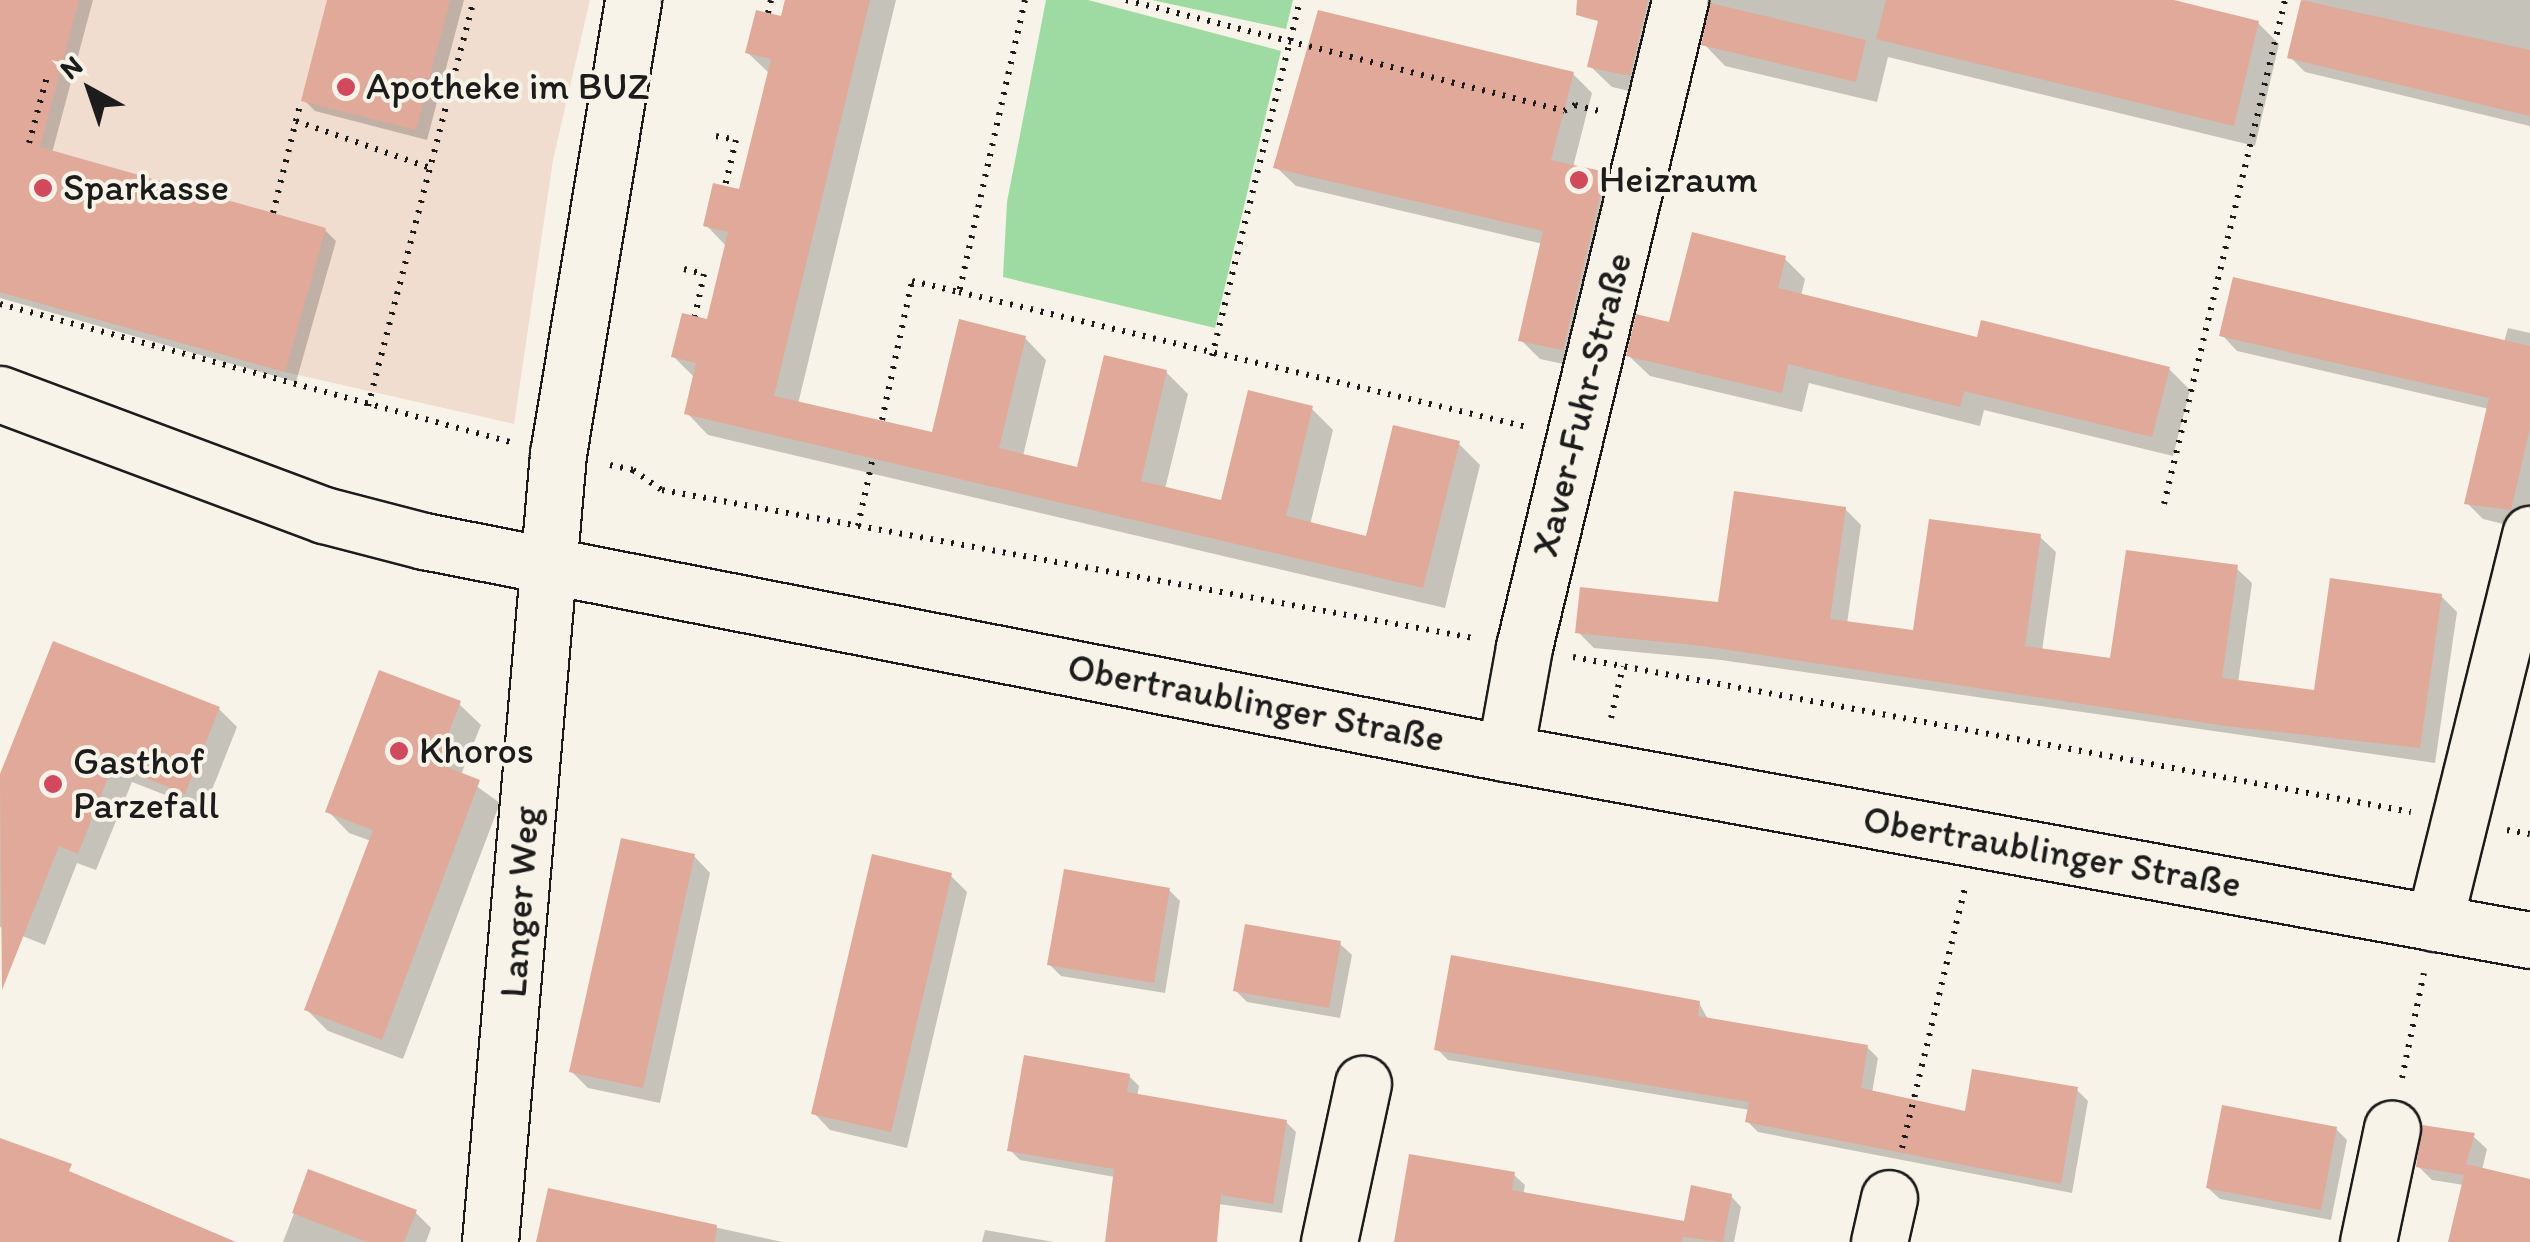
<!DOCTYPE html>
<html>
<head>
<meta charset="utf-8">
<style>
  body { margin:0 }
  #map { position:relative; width:2530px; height:1242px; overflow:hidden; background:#f7f3e8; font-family:Itim,sans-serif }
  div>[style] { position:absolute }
  .built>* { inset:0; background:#f0ddd0 }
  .green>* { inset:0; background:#9ddba3 }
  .shadow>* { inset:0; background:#0003 }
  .building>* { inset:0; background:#e1a999 }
  .path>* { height:6px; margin-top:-3px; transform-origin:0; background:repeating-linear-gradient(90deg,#1c1c1c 0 2.5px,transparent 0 10.5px) }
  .roads { filter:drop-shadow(2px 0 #1c1c1c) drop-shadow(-2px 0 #1c1c1c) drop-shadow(0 2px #1c1c1c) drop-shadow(0 -2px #1c1c1c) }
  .minor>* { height:55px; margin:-27.5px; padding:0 27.5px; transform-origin:27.5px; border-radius:27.5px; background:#f7f3e8 }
  .dots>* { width:28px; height:28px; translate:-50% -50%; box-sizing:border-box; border:5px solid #f7f3e8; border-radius:50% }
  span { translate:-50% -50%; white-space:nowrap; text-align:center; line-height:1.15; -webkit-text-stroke:8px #f7f3e8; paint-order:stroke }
  .poi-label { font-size:38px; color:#1c1c1c }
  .left { translate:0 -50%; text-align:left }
  .street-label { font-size:38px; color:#1c1c1c }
  .north { position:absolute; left:40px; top:40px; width:100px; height:100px; -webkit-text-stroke:8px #f7f3e8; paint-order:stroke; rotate:320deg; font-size:28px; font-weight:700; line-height:40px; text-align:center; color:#1c1c1c }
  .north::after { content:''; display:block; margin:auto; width:35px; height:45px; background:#1c1c1c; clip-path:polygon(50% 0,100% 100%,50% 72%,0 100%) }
</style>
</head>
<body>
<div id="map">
  <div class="built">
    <i style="clip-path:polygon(0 0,590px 0,553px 160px,514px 424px,285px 372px,0 292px)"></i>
  </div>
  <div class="green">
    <i style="clip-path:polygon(1046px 0,1088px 0,1281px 51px,1215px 328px,1003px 277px,1007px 202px)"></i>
    <i style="clip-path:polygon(1152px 0,1293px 0,1286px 29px)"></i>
  </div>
  <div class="shadow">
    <i style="clip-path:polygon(0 0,93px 0,52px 153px,325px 230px,336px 241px,296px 382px,0 298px)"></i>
    <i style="clip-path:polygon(330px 0,464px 0,427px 140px,315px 111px,304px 100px)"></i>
    <i style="clip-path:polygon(785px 0,896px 0,798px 404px,934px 435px,1025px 338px,1046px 360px,1023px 456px,1079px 470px,1166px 372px,1188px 394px,1165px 489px,1222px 503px,1311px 408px,1333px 430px,1310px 525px,1368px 539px,1458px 443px,1480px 465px,1445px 608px,708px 435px,687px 413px,695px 378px,674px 357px,709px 322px,727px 247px,706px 225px,741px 192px,770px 74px,748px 53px,781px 18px)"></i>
    <i style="clip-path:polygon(1605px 0,1683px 0,1651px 96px,1612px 87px,1590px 66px)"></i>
    <i style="clip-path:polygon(1711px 0,2164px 0,2258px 23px,2279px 44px,2255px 146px,1888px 57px,1877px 102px,1725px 66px,1704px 44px)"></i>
    <i style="clip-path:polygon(2303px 0,2530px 0,2530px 126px,2305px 72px,2290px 57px)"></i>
    <i style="clip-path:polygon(1573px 74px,1592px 93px,1573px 167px,1604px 174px,1624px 193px,1582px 368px,1540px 359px,1521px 340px,1543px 244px,1296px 186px,1276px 167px)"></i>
    <i style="clip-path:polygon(1785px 259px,1805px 279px,1801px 296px,1979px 340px,2169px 369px,2190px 390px,2173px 456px,1984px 410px,1980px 426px,1809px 383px,1802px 412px,1650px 376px,1629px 356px)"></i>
    <i style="clip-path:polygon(2508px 328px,2530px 333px,2530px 526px,2523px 529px,2483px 519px,2467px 503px,2489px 409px,2237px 351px,2222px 335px,2504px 342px)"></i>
    <i style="clip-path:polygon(1845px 509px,1861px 525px,1847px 624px,1915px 633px,2040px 537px,2056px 552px,2042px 651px,2112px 661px,2236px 568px,2252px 583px,2238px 683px,2316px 693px,2441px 596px,2457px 612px,2435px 763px,1721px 660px,1594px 648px,1578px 632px,1720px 605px)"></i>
    <i style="clip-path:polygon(55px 644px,219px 709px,237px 727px,204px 810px,132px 782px,96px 870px,77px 863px,45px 945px,0 927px,0 781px)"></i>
    <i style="clip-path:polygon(459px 704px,481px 725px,461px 775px,500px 803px,403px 1059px,328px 1031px,307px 1010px,371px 841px,349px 833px,328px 811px)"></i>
    <i style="clip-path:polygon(694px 856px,710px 873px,660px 1103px,588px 1088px,571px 1071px)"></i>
    <i style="clip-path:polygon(950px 875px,967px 892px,907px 1148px,830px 1130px,814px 1113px)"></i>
    <i style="clip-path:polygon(1169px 890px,1180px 901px,1165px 993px,1061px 976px,1049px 964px)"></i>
    <i style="clip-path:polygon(1340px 944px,1352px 955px,1340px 1018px,1247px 1002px,1236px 991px)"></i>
    <i style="clip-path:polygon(1699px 1003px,1709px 1021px,1867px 1047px,1878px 1058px,1872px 1093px,1967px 1114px,2077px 1090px,2088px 1101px,2072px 1193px,1758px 1132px,1748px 1122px,1750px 1110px,1448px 1060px,1437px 1049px)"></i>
    <i style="clip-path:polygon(1129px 1076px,1139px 1086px,1137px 1097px,1286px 1122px,1296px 1132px,1282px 1213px,1125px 1191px,1115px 1177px,1020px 1160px,1010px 1150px)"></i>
    <i style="clip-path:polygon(2336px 1129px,2347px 1140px,2331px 1220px,2220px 1199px,2208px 1188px)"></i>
    <i style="clip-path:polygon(2473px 1136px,2487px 1149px,2482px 1170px,2530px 1182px,2530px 1242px,2456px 1242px,2464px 1185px,2432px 1180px,2418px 1166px)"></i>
    <i style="clip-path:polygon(310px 1172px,415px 1212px,431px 1228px,426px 1242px,283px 1242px)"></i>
    <i style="clip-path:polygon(1514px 1175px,1525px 1185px,1523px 1195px,1686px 1224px,1731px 1196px,1741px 1207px,1734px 1242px,1396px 1242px)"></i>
    <i style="clip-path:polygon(550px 1191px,782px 1242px,538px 1242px)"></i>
    <i style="clip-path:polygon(985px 1230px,1054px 1242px,982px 1242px)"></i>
  </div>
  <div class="building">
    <i style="clip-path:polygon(0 0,79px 0,40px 147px,326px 228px,285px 372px,0 292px)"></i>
    <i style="clip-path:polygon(327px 0,450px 0,416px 130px,301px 101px)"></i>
    <i style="clip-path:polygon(785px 0,870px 0,774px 396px,932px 432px,959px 319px,1026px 336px,999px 448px,1077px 467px,1104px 355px,1167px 370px,1141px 481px,1221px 500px,1248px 390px,1313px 406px,1286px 516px,1366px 536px,1393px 425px,1460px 441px,1423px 588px,684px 414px,696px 363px,671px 357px,682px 313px,707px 319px,728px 232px,703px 226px,713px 183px,739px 189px,771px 59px,745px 53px,756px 10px,781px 16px)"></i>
    <i style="clip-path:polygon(1577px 0,1648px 0,1630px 76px,1587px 67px,1598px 21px,1576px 15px)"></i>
    <i style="clip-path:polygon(1886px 0,2174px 0,2259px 21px,2234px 126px,1876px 39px)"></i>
    <i style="clip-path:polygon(2301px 0,2530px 50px,2530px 116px,2287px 58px)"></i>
    <i style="clip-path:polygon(1710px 3px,1866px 40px,1856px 82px,1701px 45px)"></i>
    <i style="clip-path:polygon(1318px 10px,1574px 72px,1551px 160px,1606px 172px,1563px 350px,1518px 341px,1543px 231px,1273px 168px)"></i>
    <i style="clip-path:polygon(1692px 232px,1786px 256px,1778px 288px,1977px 337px,1981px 320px,2170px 367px,2152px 437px,1964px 391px,1960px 407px,1788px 364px,1782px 393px,1626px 356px,1636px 314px,1669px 322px)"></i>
    <i style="clip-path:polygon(2233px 277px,2530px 346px,2530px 428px,2511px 510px,2464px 504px,2489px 398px,2219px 336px)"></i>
    <i style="clip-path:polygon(1734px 491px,1846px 507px,1830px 619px,1913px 630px,1929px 519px,2041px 534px,2025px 646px,2110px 658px,2126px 550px,2238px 565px,2222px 678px,2314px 690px,2330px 578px,2442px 594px,2420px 748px,2226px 726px,1703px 646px,1575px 633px,1580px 587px,1718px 602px)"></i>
    <i style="clip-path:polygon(53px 641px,220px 707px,185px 794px,113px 765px,78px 854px,59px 846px,2px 990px,0 774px)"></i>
    <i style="clip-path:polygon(379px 670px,461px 701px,437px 763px,480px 780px,382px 1040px,304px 1010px,373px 830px,325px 812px)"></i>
    <i style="clip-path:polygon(621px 838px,695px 854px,643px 1088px,569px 1072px)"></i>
    <i style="clip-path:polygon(872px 854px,952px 873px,891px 1132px,811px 1114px)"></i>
    <i style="clip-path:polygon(1064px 869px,1170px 888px,1154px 983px,1047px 965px)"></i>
    <i style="clip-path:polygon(1245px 924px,1341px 941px,1329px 1008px,1233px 991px)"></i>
    <i style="clip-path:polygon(1451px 955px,1700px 1001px,1698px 1016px,1868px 1045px,1861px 1088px,1965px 1111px,1972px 1069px,2078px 1087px,2061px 1184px,1745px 1122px,1749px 1102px,1434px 1050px)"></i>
    <i style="clip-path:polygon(1024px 1055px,1130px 1074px,1127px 1092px,1287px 1120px,1273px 1204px,1221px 1195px,1217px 1242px,1105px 1242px,1114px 1169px,1007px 1151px)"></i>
    <i style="clip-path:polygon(2222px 1105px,2337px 1127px,2321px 1210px,2206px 1188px)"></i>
    <i style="clip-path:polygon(2422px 1125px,2475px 1133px,2466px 1164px,2530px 1179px,2530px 1242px,2448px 1242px,2464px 1175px,2416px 1167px)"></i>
    <i style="clip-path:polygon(0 1138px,72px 1164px,69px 1171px,236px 1242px,0 1242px)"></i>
    <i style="clip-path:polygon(1409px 1154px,1515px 1172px,1512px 1190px,1684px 1221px,1691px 1185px,1732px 1194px,1723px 1242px,1683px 1237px,1682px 1242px,1394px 1242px)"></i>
    <i style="clip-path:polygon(308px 1169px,417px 1210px,404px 1242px,367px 1242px,292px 1213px)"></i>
    <i style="clip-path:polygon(548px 1188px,717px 1225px,715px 1242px,536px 1242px)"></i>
  </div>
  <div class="path">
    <i style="left:1025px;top:0;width:299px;rotate:102.7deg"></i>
    <i style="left:959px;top:292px;width:584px;rotate:13.37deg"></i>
    <i style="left:1126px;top:0;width:452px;rotate:14.2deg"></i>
    <i style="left:1564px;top:111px;width:13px;rotate:-29deg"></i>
    <i style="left:1575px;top:105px;width:25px;rotate:14deg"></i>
    <i style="left:768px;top:13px;width:13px;rotate:-77deg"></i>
    <i style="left:296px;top:121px;width:142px;rotate:19.3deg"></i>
    <i style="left:716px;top:136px;width:20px;rotate:11deg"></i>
    <i style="left:736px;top:140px;width:47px;rotate:103.4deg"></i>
    <i style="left:29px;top:143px;width:73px;rotate:-74.8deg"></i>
    <i style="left:273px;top:213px;width:115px;rotate:-76deg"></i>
    <i style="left:684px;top:269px;width:21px;rotate:14deg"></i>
    <i style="left:704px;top:274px;width:43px;rotate:102.1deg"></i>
    <i style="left:0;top:304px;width:528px;rotate:15.14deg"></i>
    <i style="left:1212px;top:356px;width:367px;rotate:-76.1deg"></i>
    <i style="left:368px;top:406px;width:420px;rotate:-75.4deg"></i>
    <i style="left:882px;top:420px;width:142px;rotate:-77.8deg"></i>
    <i style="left:912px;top:281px;width:48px;rotate:13.2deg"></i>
    <i style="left:610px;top:465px;width:24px;rotate:12deg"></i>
    <i style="left:633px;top:470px;width:35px;rotate:35deg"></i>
    <i style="left:662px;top:490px;width:824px;rotate:10.34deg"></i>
    <i style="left:2164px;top:504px;width:518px;rotate:-76.5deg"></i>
    <i style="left:858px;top:526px;width:71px;rotate:-77.7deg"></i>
    <i style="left:1573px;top:657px;width:852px;rotate:10.48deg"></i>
    <i style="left:1611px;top:718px;width:53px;rotate:-77deg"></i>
    <i style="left:2507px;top:830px;width:23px;rotate:10deg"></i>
    <i style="left:2402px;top:1078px;width:107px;rotate:-78.2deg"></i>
    <i style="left:1902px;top:1148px;width:268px;rotate:-76.4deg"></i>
  </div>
  <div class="roads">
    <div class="minor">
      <i style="left:0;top:394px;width:346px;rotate:20.5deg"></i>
      <i style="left:324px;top:515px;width:103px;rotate:14.6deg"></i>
      <i style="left:424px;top:541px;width:1102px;rotate:11.1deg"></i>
      <i style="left:1505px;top:753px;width:1042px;rotate:10.34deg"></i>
      <i style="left:1505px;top:753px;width:108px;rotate:-79.8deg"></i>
      <i style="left:1524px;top:647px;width:666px;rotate:-76.44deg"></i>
      <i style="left:2434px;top:923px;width:401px;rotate:-76.1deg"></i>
      <i style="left:490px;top:1242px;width:791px;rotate:-85.07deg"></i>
      <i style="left:558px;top:454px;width:460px;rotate:-80.6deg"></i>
      <i style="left:1329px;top:1242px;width:162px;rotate:-77.9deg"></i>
      <i style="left:1879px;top:1242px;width:45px;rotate:-77.2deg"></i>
      <i style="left:2368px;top:1242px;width:116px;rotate:-78.1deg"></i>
    </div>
  </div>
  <div class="dots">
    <i style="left:346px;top:87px;background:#d1495b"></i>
    <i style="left:1579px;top:180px;background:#d1495b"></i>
    <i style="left:43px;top:188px;background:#d1495b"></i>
    <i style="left:399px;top:751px;background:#d1495b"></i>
    <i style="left:53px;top:784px;background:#d1495b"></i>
  </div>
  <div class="poi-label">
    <span class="left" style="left:366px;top:87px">Apotheke im BUZ</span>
    <span class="left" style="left:1599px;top:180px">Heizraum</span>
    <span class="left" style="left:63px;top:188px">Sparkasse</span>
    <span class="left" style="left:419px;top:751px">Khoros</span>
    <span class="left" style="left:73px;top:784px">Gasthof<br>Parzefall</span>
  </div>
  <div class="street-label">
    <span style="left:1582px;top:405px;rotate:-76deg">Xaver-Fuhr-Straße</span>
    <span style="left:1256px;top:703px;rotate:11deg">Obertraublinger Straße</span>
    <span style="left:2052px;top:852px;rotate:10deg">Obertraublinger Straße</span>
    <span style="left:520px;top:902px;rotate:-86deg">Langer Weg</span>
  </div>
  <div class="north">N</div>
</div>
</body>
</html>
